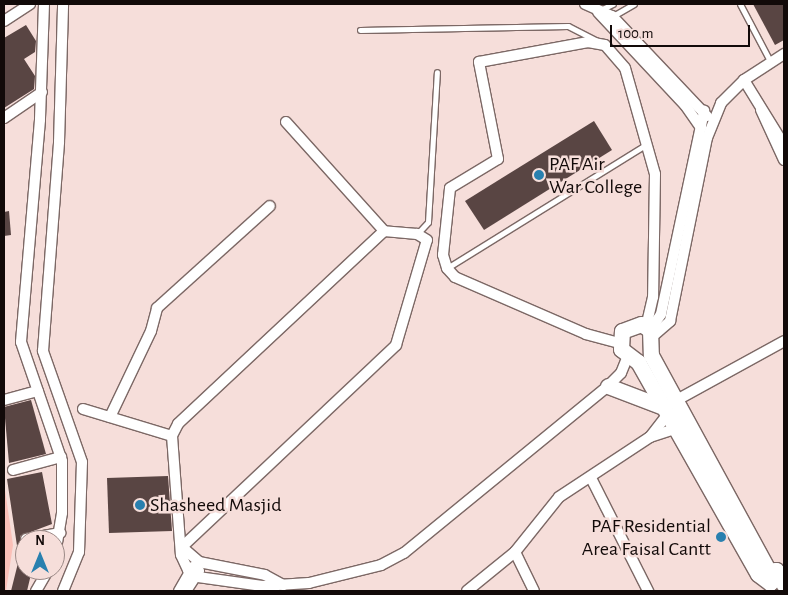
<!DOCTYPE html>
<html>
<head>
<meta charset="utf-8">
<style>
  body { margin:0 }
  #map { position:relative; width:788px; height:595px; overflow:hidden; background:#f6deda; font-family:"Alegreya Sans",sans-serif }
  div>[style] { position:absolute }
  .green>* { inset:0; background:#fbc0b8 }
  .building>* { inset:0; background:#594543 }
  .roads { filter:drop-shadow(1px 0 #7c6865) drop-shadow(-1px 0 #7c6865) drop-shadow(0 1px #7c6865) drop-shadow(0 -1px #7c6865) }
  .lane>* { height:5px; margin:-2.5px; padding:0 2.5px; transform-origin:2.5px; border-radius:2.5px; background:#fff }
  .street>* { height:10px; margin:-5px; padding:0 5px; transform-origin:5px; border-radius:5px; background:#fff }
  .secondary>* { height:15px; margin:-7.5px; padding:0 7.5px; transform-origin:7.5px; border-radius:7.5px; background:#fff }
  .dots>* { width:14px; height:14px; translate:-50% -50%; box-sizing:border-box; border:2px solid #f6deda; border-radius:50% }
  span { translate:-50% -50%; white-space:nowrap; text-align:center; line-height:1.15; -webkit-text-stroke:5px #f6deda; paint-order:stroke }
  .poi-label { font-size:20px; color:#120a09 }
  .left { translate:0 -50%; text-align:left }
  .right { translate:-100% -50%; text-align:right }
  .frame { position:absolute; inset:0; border:5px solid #120a09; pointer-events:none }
  .north { position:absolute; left:15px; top:530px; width:50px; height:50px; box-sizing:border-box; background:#f6deda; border:1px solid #9b8986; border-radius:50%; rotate:0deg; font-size:14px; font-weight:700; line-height:20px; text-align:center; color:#120a09 }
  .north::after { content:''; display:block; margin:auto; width:18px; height:22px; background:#2980af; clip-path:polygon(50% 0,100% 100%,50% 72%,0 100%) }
  .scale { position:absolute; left:610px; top:25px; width:140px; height:22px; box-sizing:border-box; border:2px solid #120a09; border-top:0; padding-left:6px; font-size:15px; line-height:18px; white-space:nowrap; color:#120a09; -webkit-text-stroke:4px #f6deda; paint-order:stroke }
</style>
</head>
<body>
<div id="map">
  <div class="green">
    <i style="clip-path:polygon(4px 483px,13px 545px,6px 591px,4px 591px)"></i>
  </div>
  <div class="building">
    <i style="clip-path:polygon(753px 4px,784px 4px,784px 40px,775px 45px)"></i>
    <i style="clip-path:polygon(26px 25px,36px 41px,35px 52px,24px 59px,35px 76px,34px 89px,4px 108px,4px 38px)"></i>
    <i style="clip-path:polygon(594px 121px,612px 150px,484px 230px,465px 201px)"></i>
    <i style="clip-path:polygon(9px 211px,11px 235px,4px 236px,4px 212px)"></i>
    <i style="clip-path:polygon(31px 400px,46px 454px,9px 463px,4px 407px)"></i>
    <i style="clip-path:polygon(42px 472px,52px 524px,20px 536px,25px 546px,25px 570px,32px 570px,27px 591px,11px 591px,19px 559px,7px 479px)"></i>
    <i style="clip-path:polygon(168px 476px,172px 531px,109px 533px,107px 478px)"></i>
  </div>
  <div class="roads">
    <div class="lane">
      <i style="left:740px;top:4px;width:64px;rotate:62.2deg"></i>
      <i style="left:600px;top:10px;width:14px;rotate:-25deg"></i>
      <i style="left:613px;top:16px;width:24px;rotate:-30deg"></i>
      <i style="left:360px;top:30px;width:208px;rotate:-1.1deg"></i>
      <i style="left:568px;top:26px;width:34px;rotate:27deg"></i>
      <i style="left:417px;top:234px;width:16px;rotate:-47deg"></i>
      <i style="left:428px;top:222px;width:150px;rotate:-86.6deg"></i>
      <i style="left:447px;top:268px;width:233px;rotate:-31.8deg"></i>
    </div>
    <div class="street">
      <i style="left:44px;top:4px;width:116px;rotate:92deg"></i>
      <i style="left:40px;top:120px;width:223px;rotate:94.9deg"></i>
      <i style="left:21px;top:342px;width:126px;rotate:71deg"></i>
      <i style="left:62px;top:461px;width:52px;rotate:90deg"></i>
      <i style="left:62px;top:513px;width:43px;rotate:99.5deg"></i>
      <i style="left:585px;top:4px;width:30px;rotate:24deg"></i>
      <i style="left:612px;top:16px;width:138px;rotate:46.5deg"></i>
      <i style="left:598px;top:12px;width:127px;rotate:46.9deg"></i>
      <i style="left:685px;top:105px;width:28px;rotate:55deg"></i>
      <i style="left:4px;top:21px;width:31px;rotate:-33deg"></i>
      <i style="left:744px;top:80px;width:76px;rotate:58.4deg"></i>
      <i style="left:761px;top:110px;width:55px;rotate:65.3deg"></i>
      <i style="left:4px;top:118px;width:46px;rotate:-34.4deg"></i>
      <i style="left:286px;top:122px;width:147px;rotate:48deg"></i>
      <i style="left:650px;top:330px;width:19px;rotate:-55deg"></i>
      <i style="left:661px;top:314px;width:208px;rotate:-78deg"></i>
      <i style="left:653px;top:336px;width:23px;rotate:-41deg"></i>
      <i style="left:670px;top:321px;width:187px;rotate:-78.6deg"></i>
      <i style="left:707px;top:138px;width:38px;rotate:-68deg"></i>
      <i style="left:721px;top:103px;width:33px;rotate:-45deg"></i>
      <i style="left:744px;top:80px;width:48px;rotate:-33deg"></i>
      <i style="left:619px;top:343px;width:34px;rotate:-165deg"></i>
      <i style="left:586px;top:334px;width:143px;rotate:-156.5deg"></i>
      <i style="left:455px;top:277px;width:12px;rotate:-132deg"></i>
      <i style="left:447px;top:268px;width:14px;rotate:-107deg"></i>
      <i style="left:443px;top:255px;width:67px;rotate:-84deg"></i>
      <i style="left:450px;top:188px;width:56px;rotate:-31.1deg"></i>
      <i style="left:498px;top:159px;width:99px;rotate:-101.1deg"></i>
      <i style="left:479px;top:62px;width:111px;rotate:-10.4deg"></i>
      <i style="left:588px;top:42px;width:17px;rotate:10deg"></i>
      <i style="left:605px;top:45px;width:30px;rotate:49deg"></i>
      <i style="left:625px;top:68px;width:110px;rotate:74.2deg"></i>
      <i style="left:655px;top:174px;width:123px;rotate:90.9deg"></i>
      <i style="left:653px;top:297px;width:31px;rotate:103deg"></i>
      <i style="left:4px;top:400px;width:35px;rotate:-15deg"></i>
      <i style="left:675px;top:401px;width:124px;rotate:-28.8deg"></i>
      <i style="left:83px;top:409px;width:93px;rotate:16.9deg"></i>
      <i style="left:110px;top:417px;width:95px;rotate:-64.5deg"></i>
      <i style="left:151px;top:331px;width:24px;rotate:-75deg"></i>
      <i style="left:157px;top:308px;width:152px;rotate:-42.1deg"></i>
      <i style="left:650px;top:437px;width:25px;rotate:-18deg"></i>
      <i style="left:13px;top:470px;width:50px;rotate:-15.2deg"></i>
      <i style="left:591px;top:478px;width:127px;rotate:63.2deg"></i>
      <i style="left:26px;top:539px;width:35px;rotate:-10deg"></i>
      <i style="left:182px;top:547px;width:294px;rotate:-43.3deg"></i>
      <i style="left:396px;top:345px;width:109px;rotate:-73.6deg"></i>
      <i style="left:427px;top:240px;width:12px;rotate:-149deg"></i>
      <i style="left:417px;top:234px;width:33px;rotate:-175deg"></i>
      <i style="left:384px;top:231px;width:282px;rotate:136.9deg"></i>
      <i style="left:178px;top:424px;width:13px;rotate:117deg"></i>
      <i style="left:172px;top:436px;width:119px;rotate:85.7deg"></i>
      <i style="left:181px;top:555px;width:17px;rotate:65deg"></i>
      <i style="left:188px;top:570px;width:12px;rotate:35deg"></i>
      <i style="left:198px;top:577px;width:65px;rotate:8deg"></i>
      <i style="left:262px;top:586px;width:47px;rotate:-3.7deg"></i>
      <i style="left:309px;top:583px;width:74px;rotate:-14deg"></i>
      <i style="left:381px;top:565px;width:26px;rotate:-28deg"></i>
      <i style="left:404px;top:553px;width:264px;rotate:-39.3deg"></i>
      <i style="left:608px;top:386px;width:18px;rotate:-45deg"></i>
      <i style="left:621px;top:373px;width:18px;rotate:-68deg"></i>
      <i style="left:182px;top:547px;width:23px;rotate:41deg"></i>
      <i style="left:199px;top:562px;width:67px;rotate:11.1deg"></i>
      <i style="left:265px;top:575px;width:21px;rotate:29deg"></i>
      <i style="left:515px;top:552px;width:43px;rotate:64deg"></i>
      <i style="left:36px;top:591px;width:24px;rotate:-60deg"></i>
      <i style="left:63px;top:591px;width:42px;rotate:-67.7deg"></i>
      <i style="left:79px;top:552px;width:90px;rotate:-88.1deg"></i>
      <i style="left:82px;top:462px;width:118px;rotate:-109.4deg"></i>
      <i style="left:43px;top:351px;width:210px;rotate:-85.6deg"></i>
      <i style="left:59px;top:142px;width:138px;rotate:-88.3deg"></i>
      <i style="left:179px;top:591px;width:28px;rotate:-60deg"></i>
      <i style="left:186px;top:591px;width:24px;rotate:-57deg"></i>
      <i style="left:467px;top:591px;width:62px;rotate:-39.1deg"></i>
      <i style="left:515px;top:552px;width:70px;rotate:-51.3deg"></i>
      <i style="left:559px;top:497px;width:109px;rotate:-33.4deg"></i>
      <i style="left:650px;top:437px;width:28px;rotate:-52deg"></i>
    </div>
    <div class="secondary">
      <i style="left:641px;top:324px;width:11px;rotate:34deg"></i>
      <i style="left:650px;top:330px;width:25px;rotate:88deg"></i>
      <i style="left:651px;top:355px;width:246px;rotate:61.4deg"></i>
      <i style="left:769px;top:571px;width:12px;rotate:85deg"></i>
      <i style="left:770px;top:583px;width:15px;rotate:-143deg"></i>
      <i style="left:758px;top:574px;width:244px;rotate:-119.5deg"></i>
      <i style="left:638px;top:362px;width:21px;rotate:-143deg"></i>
      <i style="left:621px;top:349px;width:18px;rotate:-87deg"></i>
      <i style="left:622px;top:331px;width:20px;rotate:-20deg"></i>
      <i style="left:608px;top:386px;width:59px;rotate:20.9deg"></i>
      <i style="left:769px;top:571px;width:7px;rotate:-8deg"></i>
      <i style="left:776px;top:570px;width:17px;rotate:62deg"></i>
    </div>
  </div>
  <div class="dots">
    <i style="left:539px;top:175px;background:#2980af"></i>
    <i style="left:140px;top:505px;background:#2980af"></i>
    <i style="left:721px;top:537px;background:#2980af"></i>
  </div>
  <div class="poi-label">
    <span class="left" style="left:549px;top:176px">PAF Air<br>War College</span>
    <span class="left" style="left:150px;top:505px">Shasheed Masjid</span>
    <span class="right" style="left:711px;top:538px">PAF Residential<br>Area Faisal Cantt</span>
  </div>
  <div class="frame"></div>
  <div class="north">N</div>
  <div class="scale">100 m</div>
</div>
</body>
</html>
